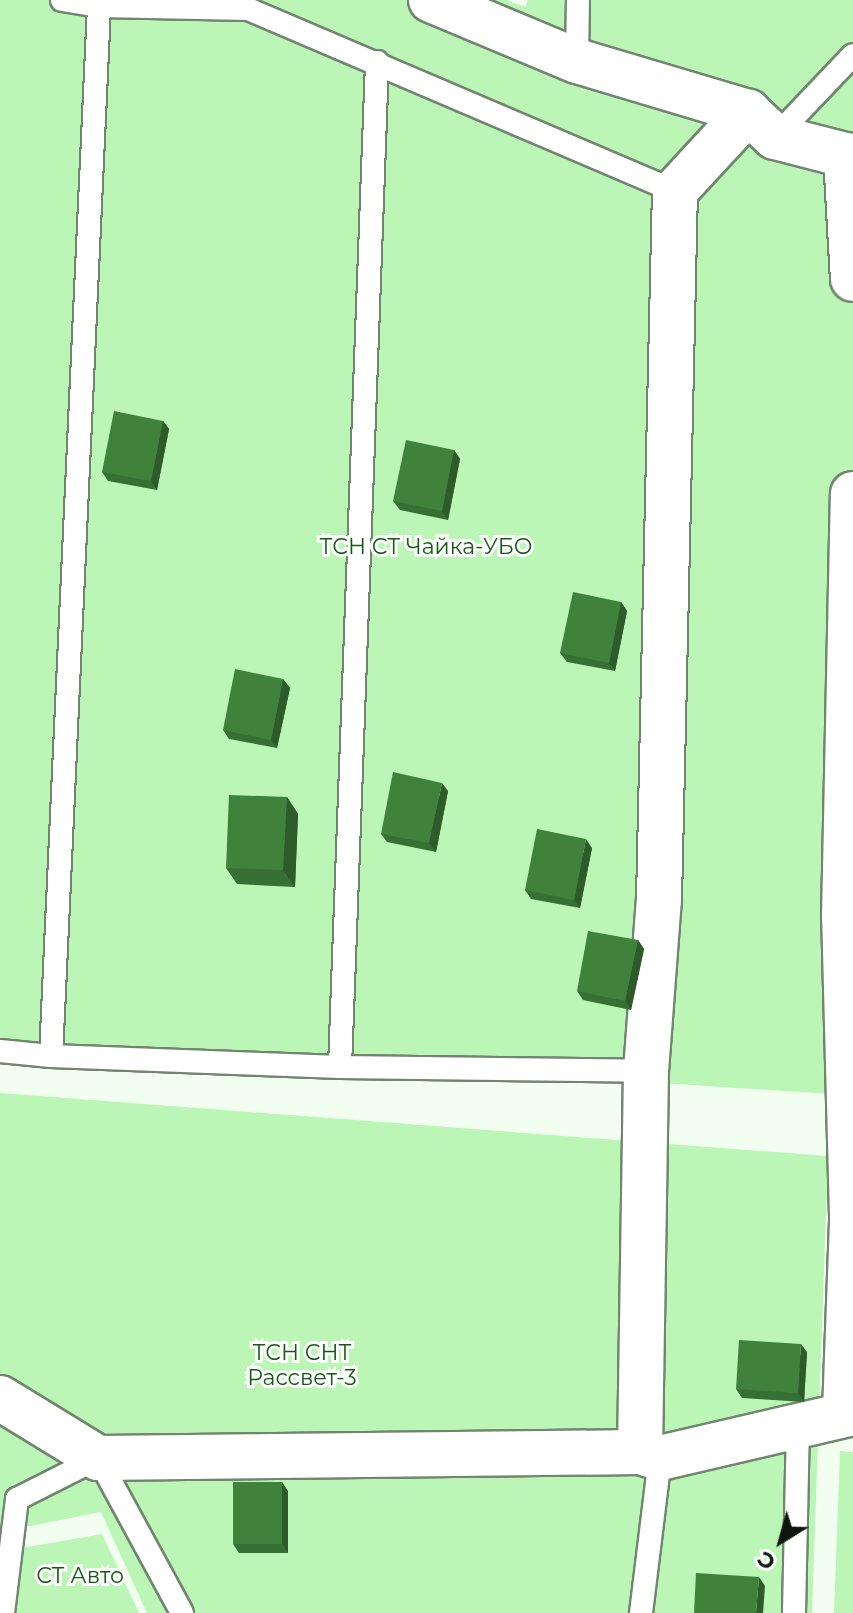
<!DOCTYPE html>
<html>
<head>
<meta charset="utf-8">
<style>
  body { margin:0 }
  #map { position:relative; width:853px; height:1613px; overflow:hidden; background:#f1fef0; font-family:Montserrat,sans-serif }
  div>[style] { position:absolute }
  .green>* { inset:0; background:#bbf6b6 }
  .roads { filter:drop-shadow(2px 0 #71856f) drop-shadow(-2px 0 #71856f) drop-shadow(0 2px #71856f) drop-shadow(0 -2px #71856f) }
  .service>* { height:22px; margin:-11px; padding:0 11px; transform-origin:11px; border-radius:11px; background:#fff }
  .minor>* { height:44px; margin:-22px; padding:0 22px; transform-origin:22px; border-radius:22px; background:#fff }
  .wall>* { inset:0; background:#377034 }
  .shaded-wall>* { inset:0; background:#2d5b2a }
  .building>* { inset:0; background:#40823c }
  span { translate:-50% -50%; white-space:nowrap; text-align:center; line-height:1.15; -webkit-text-stroke:6px #fff; paint-order:stroke }
  .park-label { font-size:22px; color:#155a13 }
  .north { position:absolute; left:741px; top:1501px; width:80px; height:80px; -webkit-text-stroke:6px #fff; paint-order:stroke; rotate:217deg; font-size:22px; font-weight:700; line-height:32px; text-align:center; color:#0f160e }
  .north::after { content:''; display:block; margin:auto; width:28px; height:36px; background:#0f160e; clip-path:polygon(50% 0,100% 100%,50% 72%,0 100%) }
</style>
</head>
<body>
<div id="map">
  <div class="green">
    <i style="clip-path:polygon(0 0,506px 0,525px 7px,528px 0,853px 0,853px 788px,832px 1094px,0 1041px)"></i>
    <i style="clip-path:polygon(0 1093px,828px 1156px,812px 1613px,147px 1613px,101px 1512px,0 1532px)"></i>
    <i style="clip-path:polygon(840px 1451px,853px 1452px,853px 1613px,834px 1613px)"></i>
    <i style="clip-path:polygon(102px 1534px,139px 1613px,0 1613px,0 1552px)"></i>
  </div>
  <div class="roads">
    <div class="service">
      <i style="left:62px;top:0;width:37px;rotate:9deg"></i>
      <i style="left:99px;top:6px;width:149px;rotate:1.2deg"></i>
      <i style="left:248px;top:9px;width:464px;rotate:23.1deg"></i>
      <i style="left:577px;top:61px;width:61px;rotate:-89.1deg"></i>
      <i style="left:775px;top:137px;width:113px;rotate:-46.4deg"></i>
      <i style="left:0;top:1051px;width:51px;rotate:5.6deg"></i>
      <i style="left:51px;top:1056px;width:289px;rotate:2.2deg"></i>
      <i style="left:340px;top:1067px;width:306px;rotate:0.7deg"></i>
      <i style="left:51px;top:1056px;width:1051px;rotate:-87.38deg"></i>
      <i style="left:340px;top:1067px;width:1006px;rotate:-87.89deg"></i>
      <i style="left:3px;top:1613px;width:115px;rotate:-83deg"></i>
      <i style="left:17px;top:1499px;width:91px;rotate:-26.8deg"></i>
      <i style="left:98px;top:1458px;width:176px;rotate:61.5deg"></i>
      <i style="left:641px;top:1613px;width:156px;rotate:-83deg"></i>
      <i style="left:794px;top:1613px;width:187px;rotate:-88.8deg"></i>
    </div>
    <div class="minor">
      <i style="left:431px;top:0;width:158px;rotate:22.7deg"></i>
      <i style="left:577px;top:61px;width:178px;rotate:16.6deg"></i>
      <i style="left:748px;top:112px;width:37px;rotate:43deg"></i>
      <i style="left:775px;top:137px;width:81px;rotate:14.4deg"></i>
      <i style="left:846px;top:155px;width:124px;rotate:86.8deg"></i>
      <i style="left:0;top:1398px;width:115px;rotate:31.5deg"></i>
      <i style="left:98px;top:1458px;width:542px;rotate:-0.63deg"></i>
      <i style="left:640px;top:1452px;width:21px;rotate:17deg"></i>
      <i style="left:660px;top:1458px;width:198px;rotate:-13.1deg"></i>
      <i style="left:845px;top:1412px;width:195px;rotate:-87.9deg"></i>
      <i style="left:852px;top:1217px;width:300px;rotate:-91.5deg"></i>
      <i style="left:844px;top:917px;width:423px;rotate:-88.8deg"></i>
      <i style="left:640px;top:1452px;width:381px;rotate:-89.1deg"></i>
      <i style="left:646px;top:1071px;width:171px;rotate:-85.7deg"></i>
      <i style="left:659px;top:900px;width:709px;rotate:-88.71deg"></i>
      <i style="left:675px;top:191px;width:108px;rotate:-47.3deg"></i>
    </div>
  </div>
  <div class="wall">
    <i style="clip-path:polygon(163px 421px,169px 429px,157px 490px,108px 481px,102px 472px)"></i>
    <i style="clip-path:polygon(454px 450px,460px 459px,448px 520px,400px 510px,393px 501px)"></i>
    <i style="clip-path:polygon(621px 602px,627px 611px,615px 671px,567px 662px,560px 653px)"></i>
    <i style="clip-path:polygon(283px 679px,290px 688px,277px 748px,229px 739px,223px 730px)"></i>
    <i style="clip-path:polygon(448px 791px,436px 852px,387px 842px,381px 834px)"></i>
    <i style="clip-path:polygon(287px 797px,298px 814px,295px 887px,237px 884px,226px 868px)"></i>
    <i style="clip-path:polygon(592px 848px,580px 908px,531px 899px,525px 890px)"></i>
    <i style="clip-path:polygon(638px 940px,644px 949px,631px 1010px,583px 1000px,577px 991px)"></i>
    <i style="clip-path:polygon(807px 1352px,804px 1402px,742px 1398px,736px 1389px)"></i>
    <i style="clip-path:polygon(288px 1491px,288px 1553px,239px 1553px,233px 1544px)"></i>
  </div>
  <div class="shaded-wall">
    <i style="clip-path:polygon(163px 421px,169px 429px,157px 490px,151px 481px)"></i>
    <i style="clip-path:polygon(454px 450px,460px 459px,448px 520px,442px 511px)"></i>
    <i style="clip-path:polygon(621px 602px,627px 611px,615px 671px,609px 663px)"></i>
    <i style="clip-path:polygon(283px 679px,290px 688px,277px 748px,271px 740px)"></i>
    <i style="clip-path:polygon(442px 783px,448px 791px,436px 852px,429px 843px)"></i>
    <i style="clip-path:polygon(287px 797px,298px 814px,295px 887px,283px 870px)"></i>
    <i style="clip-path:polygon(586px 839px,592px 848px,580px 908px,574px 900px)"></i>
    <i style="clip-path:polygon(638px 940px,644px 949px,631px 1010px,625px 1001px)"></i>
    <i style="clip-path:polygon(801px 1344px,807px 1352px,804px 1402px,798px 1393px)"></i>
    <i style="clip-path:polygon(282px 1482px,288px 1491px,288px 1553px,282px 1544px)"></i>
    <i style="clip-path:polygon(759px 1577px,765px 1586px,763px 1613px,756px 1613px)"></i>
  </div>
  <div class="building">
    <i style="clip-path:polygon(114px 411px,163px 421px,151px 481px,102px 472px)"></i>
    <i style="clip-path:polygon(406px 440px,454px 450px,442px 511px,393px 501px)"></i>
    <i style="clip-path:polygon(573px 592px,621px 602px,609px 663px,560px 653px)"></i>
    <i style="clip-path:polygon(235px 669px,283px 679px,271px 740px,223px 730px)"></i>
    <i style="clip-path:polygon(393px 772px,442px 783px,429px 843px,381px 834px)"></i>
    <i style="clip-path:polygon(229px 795px,287px 797px,283px 870px,226px 868px)"></i>
    <i style="clip-path:polygon(537px 829px,586px 839px,574px 900px,525px 890px)"></i>
    <i style="clip-path:polygon(588px 931px,638px 940px,625px 1001px,577px 991px)"></i>
    <i style="clip-path:polygon(739px 1340px,801px 1344px,798px 1393px,736px 1389px)"></i>
    <i style="clip-path:polygon(233px 1482px,282px 1482px,282px 1544px,233px 1544px)"></i>
    <i style="clip-path:polygon(696px 1573px,759px 1577px,756px 1613px,694px 1613px)"></i>
  </div>
  <div class="park-label">
    <span style="left:426px;top:547px">ТСН СТ Чайка-УБО</span>
    <span style="left:302px;top:1365px">ТСН СНТ<br>Рассвет-3</span>
    <span style="left:80px;top:1576px">СТ Авто</span>
  </div>
  <div class="north">С</div>
</div>
</body>
</html>
